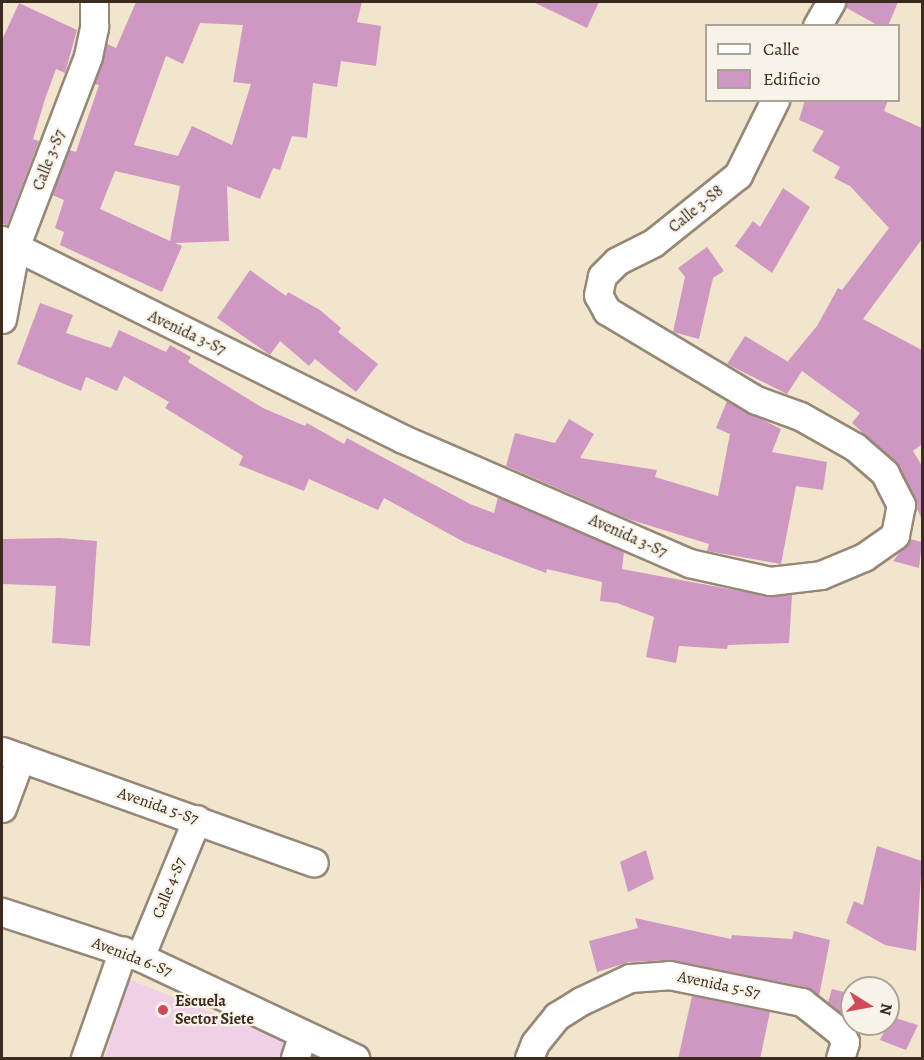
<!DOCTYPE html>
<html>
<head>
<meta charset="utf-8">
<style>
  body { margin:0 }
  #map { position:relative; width:924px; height:1060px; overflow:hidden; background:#f2e5cd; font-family:Alegreya,serif }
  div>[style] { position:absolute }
  .built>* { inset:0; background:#efd0e7 }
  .building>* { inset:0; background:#cf98c3 }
  .roads { filter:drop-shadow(2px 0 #968876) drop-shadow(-2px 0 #968876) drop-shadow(0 2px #968876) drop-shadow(0 -2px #968876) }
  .street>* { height:27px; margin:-13.5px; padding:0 13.5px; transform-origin:13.5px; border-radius:13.5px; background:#fff }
  .dots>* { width:16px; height:16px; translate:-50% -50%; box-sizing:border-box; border:3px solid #f7f3e8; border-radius:50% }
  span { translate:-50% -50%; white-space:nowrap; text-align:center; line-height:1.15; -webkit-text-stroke:4.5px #f7f3e8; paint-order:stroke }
  .street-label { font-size:16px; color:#3b2a1e }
  .poi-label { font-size:16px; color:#3b2a1e; font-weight:700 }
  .left { translate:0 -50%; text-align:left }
  .frame { position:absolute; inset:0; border:3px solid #3b2a1e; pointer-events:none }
  .legend { position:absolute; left:705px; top:24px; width:195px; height:78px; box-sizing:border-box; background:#f7f3e8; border:2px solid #aca397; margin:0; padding:8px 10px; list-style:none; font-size:18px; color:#3b2a1e }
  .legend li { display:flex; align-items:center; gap:12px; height:30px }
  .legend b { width:30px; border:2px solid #aca397 }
  .north { position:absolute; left:840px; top:976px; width:60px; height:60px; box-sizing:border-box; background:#f7f3e8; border:2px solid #aca397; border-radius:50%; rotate:101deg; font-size:16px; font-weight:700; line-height:24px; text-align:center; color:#3b2a1e }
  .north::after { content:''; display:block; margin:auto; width:21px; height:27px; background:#d1495b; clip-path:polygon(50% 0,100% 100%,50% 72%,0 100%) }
</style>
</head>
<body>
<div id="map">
  <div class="built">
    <i style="clip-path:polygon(128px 979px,285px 1042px,279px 1058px,105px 1058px)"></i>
  </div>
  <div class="building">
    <i style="clip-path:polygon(evenodd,136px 2px,362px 2px,357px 22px,381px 26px,376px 66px,341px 61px,337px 87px,313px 83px,307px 138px,292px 136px,280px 170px,273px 168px,260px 199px,227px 186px,229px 241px,175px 243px,182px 246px,162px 292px,60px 245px,64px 232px,55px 228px,64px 200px,52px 195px,69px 150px,76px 152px,99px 85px,94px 84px,107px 44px,116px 48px,136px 2px,200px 23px,243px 25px,233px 82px,251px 84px,232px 145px,192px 126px,178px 156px,134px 145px,166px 56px,183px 64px,200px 23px,136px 2px,115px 171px,180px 186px,170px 241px,100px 209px,115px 171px)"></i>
    <i style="clip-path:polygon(533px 2px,599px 2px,587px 28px)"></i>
    <i style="clip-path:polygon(847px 2px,898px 2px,888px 26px,879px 26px,845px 7px)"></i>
    <i style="clip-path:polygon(19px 3px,77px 30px,65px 73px,56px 69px,46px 96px,33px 139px,39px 141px,7px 225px,2px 224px,2px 40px)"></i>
    <i style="clip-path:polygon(805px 100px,888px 100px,884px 111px,922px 128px,922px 239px,863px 319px,922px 350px,922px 444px,913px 451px,922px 466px,922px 520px,899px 466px,852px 423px,860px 413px,802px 371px,787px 394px,727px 364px,745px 336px,792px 364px,788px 361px,817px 326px,838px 288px,842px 290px,889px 228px,850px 186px,834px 178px,840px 167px,812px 151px,824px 131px,799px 120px)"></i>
    <i style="clip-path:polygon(783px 188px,810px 207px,772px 273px,735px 246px,753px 221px,760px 227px)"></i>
    <i style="clip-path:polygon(707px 247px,724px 271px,713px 278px,699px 339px,673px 332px,685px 277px,678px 268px)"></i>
    <i style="clip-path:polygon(250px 270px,286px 296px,288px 292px,320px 310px,341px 328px,338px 332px,378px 364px,356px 392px,315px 359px,309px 366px,280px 341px,270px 355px,217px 318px)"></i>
    <i style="clip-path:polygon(40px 303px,73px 315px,66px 333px,111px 348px,119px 330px,166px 352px,170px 345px,191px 357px,188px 362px,263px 408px,305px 426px,307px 423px,344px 444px,347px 438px,470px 504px,494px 513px,498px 497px,624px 552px,622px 569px,767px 596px,792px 595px,789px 643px,728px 645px,727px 649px,679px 646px,676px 663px,646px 657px,654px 617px,617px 603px,600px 601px,602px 582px,547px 569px,546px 573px,464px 542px,384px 498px,378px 510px,309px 479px,304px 491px,239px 465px,243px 456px,165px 408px,169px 402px,124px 376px,117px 391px,86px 377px,81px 391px,17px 364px)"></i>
    <i style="clip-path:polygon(727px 401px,781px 429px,772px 452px,827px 462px,823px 490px,796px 486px,781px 564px,707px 551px,709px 544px,628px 519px,506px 466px,515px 433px,555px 443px,569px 419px,594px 434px,580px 458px,657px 470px,655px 477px,718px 496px,730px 434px,716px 428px)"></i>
    <i style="clip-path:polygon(60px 538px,97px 541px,90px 646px,52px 643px,56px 586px,2px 584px,2px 539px)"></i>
    <i style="clip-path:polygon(910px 539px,922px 542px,919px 568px,893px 561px)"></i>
    <i style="clip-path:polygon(877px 846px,922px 861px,916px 951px,885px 945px,846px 923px,854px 901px,863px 905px)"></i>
    <i style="clip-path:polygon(646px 850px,654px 879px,628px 892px,620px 862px)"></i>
    <i style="clip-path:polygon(635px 918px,731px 939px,732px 935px,792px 939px,794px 931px,830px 940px,819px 996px,805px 987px,672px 960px,629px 962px,597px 972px,589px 941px,638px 928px)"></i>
    <i style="clip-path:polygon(832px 989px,852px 994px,852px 1022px,828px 1002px)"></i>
    <i style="clip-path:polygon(692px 996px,770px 1012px,760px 1059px,678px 1059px)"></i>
    <i style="clip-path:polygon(892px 1017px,918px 1025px,906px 1050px,880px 1040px)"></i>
  </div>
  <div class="roads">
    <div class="street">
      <i style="left:817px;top:26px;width:28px;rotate:-60deg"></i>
      <i style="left:2px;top:240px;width:448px;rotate:26.4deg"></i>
      <i style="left:403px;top:439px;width:312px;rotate:23.4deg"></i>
      <i style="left:689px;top:563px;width:83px;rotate:12.5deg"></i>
      <i style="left:770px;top:581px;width:51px;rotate:-6.7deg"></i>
      <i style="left:821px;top:575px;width:47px;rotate:-22.7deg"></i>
      <i style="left:864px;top:557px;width:38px;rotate:-35deg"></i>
      <i style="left:895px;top:535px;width:31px;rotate:-79deg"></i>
      <i style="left:901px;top:505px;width:36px;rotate:-117deg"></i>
      <i style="left:885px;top:473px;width:40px;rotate:-139deg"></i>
      <i style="left:855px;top:447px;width:63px;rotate:-150.6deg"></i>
      <i style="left:800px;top:416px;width:47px;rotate:-160deg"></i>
      <i style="left:756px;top:400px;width:174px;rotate:-149.1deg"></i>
      <i style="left:607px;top:311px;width:18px;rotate:-119deg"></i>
      <i style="left:598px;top:295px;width:19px;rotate:-78deg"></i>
      <i style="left:602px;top:276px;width:21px;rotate:-45deg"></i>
      <i style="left:617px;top:261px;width:40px;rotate:-26.6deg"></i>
      <i style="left:653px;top:243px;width:109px;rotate:-38.7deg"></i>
      <i style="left:738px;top:175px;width:84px;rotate:-63.7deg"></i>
      <i style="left:2px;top:319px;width:75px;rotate:-79.3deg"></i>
      <i style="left:16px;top:245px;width:202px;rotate:-69.1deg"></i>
      <i style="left:88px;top:56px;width:30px;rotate:-78deg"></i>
      <i style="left:94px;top:27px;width:25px;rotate:-90deg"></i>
      <i style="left:2px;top:751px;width:331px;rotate:19.7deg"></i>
      <i style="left:2px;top:808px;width:54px;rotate:-69.6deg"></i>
      <i style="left:2px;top:912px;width:145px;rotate:18.1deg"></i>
      <i style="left:140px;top:957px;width:238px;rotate:25.2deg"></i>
      <i style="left:140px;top:957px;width:149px;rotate:-67.6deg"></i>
      <i style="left:85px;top:1058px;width:114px;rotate:-70.6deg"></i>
      <i style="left:295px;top:1058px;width:25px;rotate:-72deg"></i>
      <i style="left:529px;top:1058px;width:16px;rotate:-68deg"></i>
      <i style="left:535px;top:1043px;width:35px;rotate:-51deg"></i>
      <i style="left:557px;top:1016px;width:28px;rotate:-32deg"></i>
      <i style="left:581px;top:1001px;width:54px;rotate:-25.1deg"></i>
      <i style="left:630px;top:978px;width:39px;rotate:-4deg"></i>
      <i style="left:669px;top:975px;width:136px;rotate:11.5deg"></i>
      <i style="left:802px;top:1002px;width:48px;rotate:38.3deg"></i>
      <i style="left:840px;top:1032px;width:11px;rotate:63deg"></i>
      <i style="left:845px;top:1042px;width:17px;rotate:107deg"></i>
    </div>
  </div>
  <div class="dots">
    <i style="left:163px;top:1010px;background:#d1495b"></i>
  </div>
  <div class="street-label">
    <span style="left:49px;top:160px;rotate:-69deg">Calle 3-S7</span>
    <span style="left:696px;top:209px;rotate:-39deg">Calle 3-S8</span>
    <span style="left:187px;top:333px;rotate:25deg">Avenida 3-S7</span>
    <span style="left:628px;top:536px;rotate:24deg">Avenida 3-S7</span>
    <span style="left:158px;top:806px;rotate:19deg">Avenida 5-S7</span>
    <span style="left:169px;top:888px;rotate:-68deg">Calle 4-S7</span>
    <span style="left:132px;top:957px;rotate:21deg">Avenida 6-S7</span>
    <span style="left:719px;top:985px;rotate:12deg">Avenida 5-S7</span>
  </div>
  <div class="poi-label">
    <span class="left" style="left:175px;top:1010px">Escuela<br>Sector Siete</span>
  </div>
  <div class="frame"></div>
  <ul class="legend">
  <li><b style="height:8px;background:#fff"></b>Calle</li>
  <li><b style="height:16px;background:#cf98c3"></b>Edificio</li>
  </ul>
  <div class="north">N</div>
</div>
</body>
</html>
